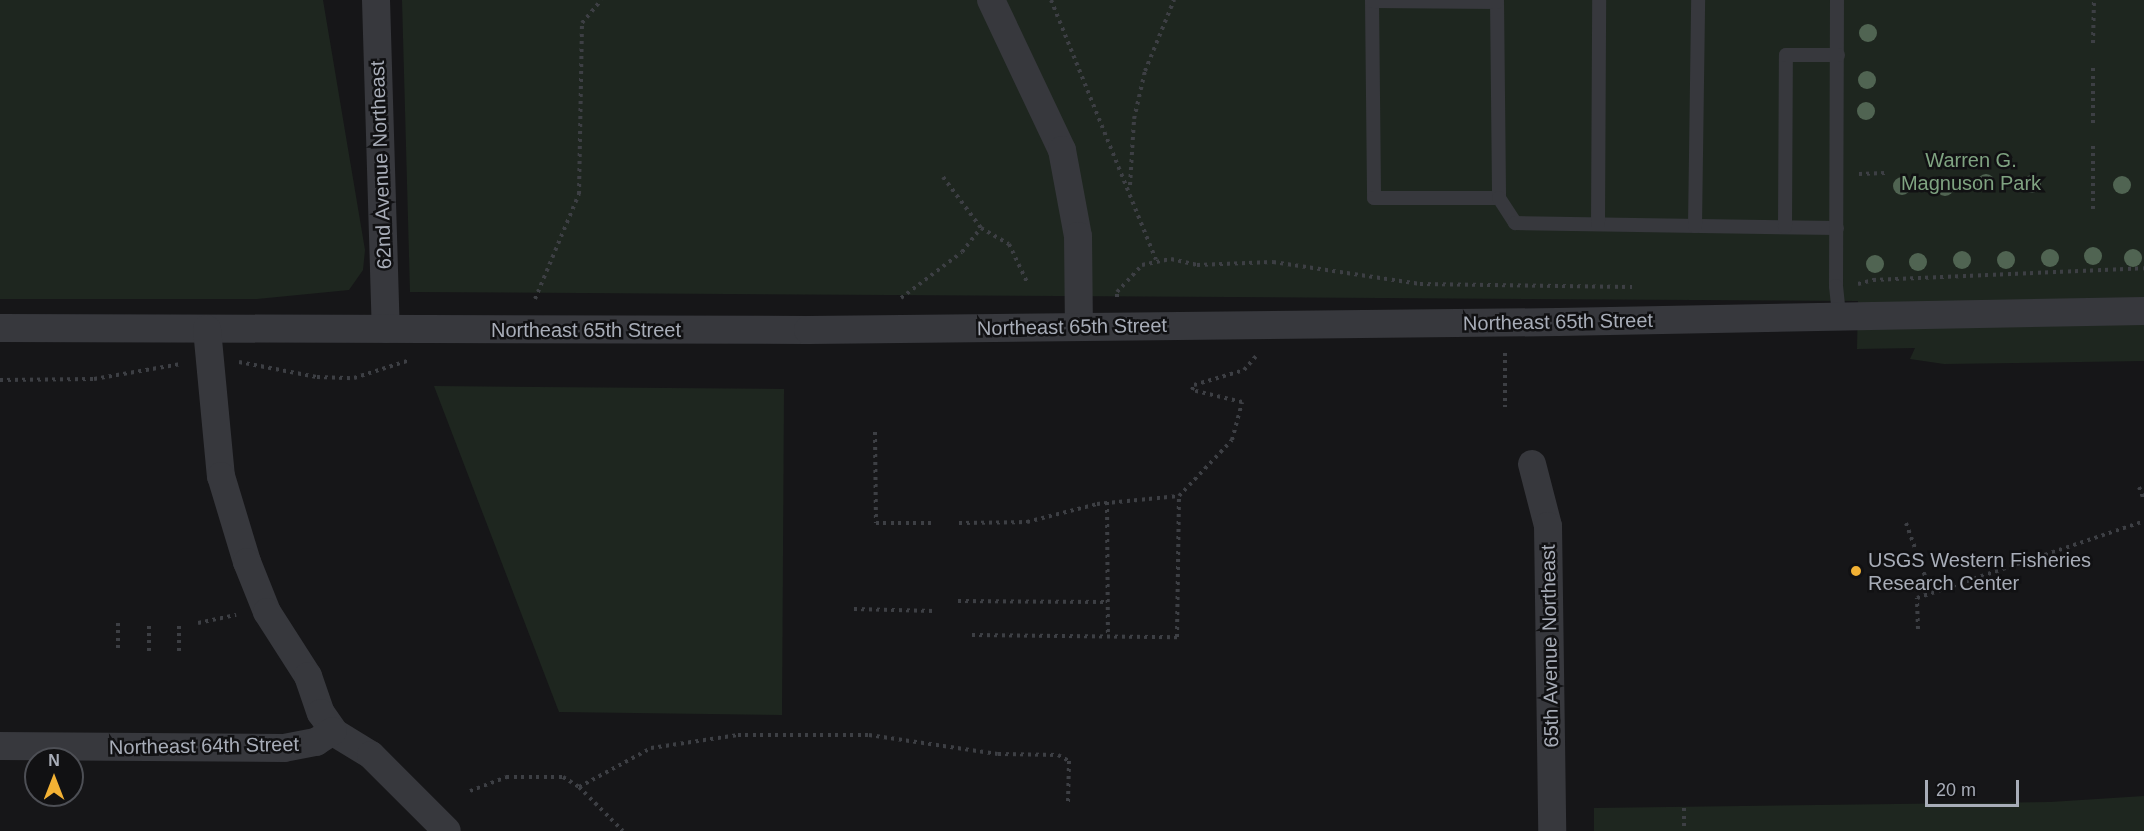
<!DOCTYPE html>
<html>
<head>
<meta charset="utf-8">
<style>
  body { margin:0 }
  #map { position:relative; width:2144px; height:831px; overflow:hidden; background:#161618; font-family:Arial,sans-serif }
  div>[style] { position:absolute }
  .green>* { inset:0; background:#1e261f }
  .path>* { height:4px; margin-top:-2px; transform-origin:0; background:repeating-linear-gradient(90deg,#3d3f44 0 3px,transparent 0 7.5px) }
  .lane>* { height:14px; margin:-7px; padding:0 7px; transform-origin:7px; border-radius:7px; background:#37383d }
  .street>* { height:28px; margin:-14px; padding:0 14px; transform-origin:14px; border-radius:14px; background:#37383d }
  .trees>* { width:18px; height:18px; margin:-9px; border-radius:50%; background:#506452 }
  .dots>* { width:16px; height:16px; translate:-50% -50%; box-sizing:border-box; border:3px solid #111113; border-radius:50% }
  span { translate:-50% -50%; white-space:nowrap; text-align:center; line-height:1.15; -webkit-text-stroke:5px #111113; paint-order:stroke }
  .park-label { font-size:20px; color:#7fa381 }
  .street-label { font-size:20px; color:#a8adb8 }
  .poi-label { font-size:20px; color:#a8adb8 }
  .left { translate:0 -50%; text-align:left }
  .north { position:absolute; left:24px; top:747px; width:60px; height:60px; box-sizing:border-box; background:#111113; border:2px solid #4d4f55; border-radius:50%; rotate:0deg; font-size:16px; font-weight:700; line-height:24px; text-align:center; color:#a8adb8 }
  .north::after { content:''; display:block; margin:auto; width:21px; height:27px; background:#f2b134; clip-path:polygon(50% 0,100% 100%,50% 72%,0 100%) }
  .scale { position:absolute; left:1925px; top:780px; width:94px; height:27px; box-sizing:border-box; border:3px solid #a8adb8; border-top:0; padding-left:8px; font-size:18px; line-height:21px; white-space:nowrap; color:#a8adb8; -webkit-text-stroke:4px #111113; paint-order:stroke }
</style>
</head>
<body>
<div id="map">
  <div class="green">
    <i style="clip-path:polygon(0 0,323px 0,365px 250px,363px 270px,349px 290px,257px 299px,0 299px)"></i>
    <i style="clip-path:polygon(402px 0,2144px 0,2144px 361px,1944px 364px,1910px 359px,1915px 348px,1857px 349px,1858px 301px,410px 292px)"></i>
    <i style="clip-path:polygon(434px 386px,784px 389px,782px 715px,559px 712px)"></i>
    <i style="clip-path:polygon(2144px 796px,2144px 831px,1594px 831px,1594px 808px,2050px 802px)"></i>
  </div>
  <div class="path">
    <i style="left:1051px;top:0;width:280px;rotate:68deg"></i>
    <i style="left:2093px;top:43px;width:43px;rotate:-88.7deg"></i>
    <i style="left:2093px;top:68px;width:55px;rotate:90deg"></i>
    <i style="left:2093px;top:146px;width:64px;rotate:90deg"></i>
    <i style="left:1859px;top:174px;width:26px;rotate:-2deg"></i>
    <i style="left:943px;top:177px;width:64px;rotate:53.3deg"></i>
    <i style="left:981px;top:228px;width:32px;rotate:30deg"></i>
    <i style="left:1009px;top:244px;width:42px;rotate:64.7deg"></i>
    <i style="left:1130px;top:185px;width:66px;rotate:-86.5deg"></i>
    <i style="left:1134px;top:119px;width:49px;rotate:-77.1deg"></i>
    <i style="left:1145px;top:71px;width:77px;rotate:-67.8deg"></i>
    <i style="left:1858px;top:284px;width:16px;rotate:-15deg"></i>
    <i style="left:1873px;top:280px;width:271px;rotate:-2.5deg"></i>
    <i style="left:1117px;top:297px;width:5px;rotate:-90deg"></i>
    <i style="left:1117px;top:292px;width:37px;rotate:-47deg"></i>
    <i style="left:1142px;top:265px;width:30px;rotate:-12deg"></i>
    <i style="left:1171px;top:259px;width:27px;rotate:13deg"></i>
    <i style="left:1197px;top:265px;width:76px;rotate:-2.3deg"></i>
    <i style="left:1273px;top:262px;width:149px;rotate:8.5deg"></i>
    <i style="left:1420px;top:284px;width:212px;rotate:0.8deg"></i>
    <i style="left:901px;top:298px;width:76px;rotate:-37deg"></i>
    <i style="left:962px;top:252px;width:31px;rotate:-52deg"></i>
    <i style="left:535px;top:299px;width:114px;rotate:-67.3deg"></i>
    <i style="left:579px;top:194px;width:171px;rotate:-89deg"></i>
    <i style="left:582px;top:23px;width:30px;rotate:-50deg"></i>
    <i style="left:1505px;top:353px;width:54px;rotate:90deg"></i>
    <i style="left:239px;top:362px;width:79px;rotate:10.9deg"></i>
    <i style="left:317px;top:377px;width:37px;rotate:2deg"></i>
    <i style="left:354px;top:378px;width:56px;rotate:-17.8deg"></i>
    <i style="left:0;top:380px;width:94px;rotate:-0.6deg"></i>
    <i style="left:94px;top:379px;width:88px;rotate:-9.8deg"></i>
    <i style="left:875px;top:432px;width:91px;rotate:89.4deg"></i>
    <i style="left:876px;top:523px;width:58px"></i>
    <i style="left:2139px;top:487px;width:14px;rotate:69deg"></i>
    <i style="left:1107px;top:502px;width:134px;rotate:89.6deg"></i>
    <i style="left:959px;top:523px;width:68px;rotate:-0.8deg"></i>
    <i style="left:1027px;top:522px;width:72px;rotate:-14.4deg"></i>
    <i style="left:1097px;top:504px;width:82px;rotate:-5.6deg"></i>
    <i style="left:1179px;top:496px;width:77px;rotate:-46.6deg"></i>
    <i style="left:1232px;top:440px;width:39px;rotate:-75deg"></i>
    <i style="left:1242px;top:402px;width:51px;rotate:-166.5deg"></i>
    <i style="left:1192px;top:390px;width:5px;rotate:-68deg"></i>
    <i style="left:1194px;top:385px;width:52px;rotate:-16.7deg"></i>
    <i style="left:1244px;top:370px;width:18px;rotate:-49deg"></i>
    <i style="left:1906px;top:523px;width:74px;rotate:70.3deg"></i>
    <i style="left:958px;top:601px;width:150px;rotate:0.4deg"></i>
    <i style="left:854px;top:609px;width:80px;rotate:1.4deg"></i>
    <i style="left:118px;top:623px;width:28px;rotate:90deg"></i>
    <i style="left:198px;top:623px;width:39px;rotate:-12deg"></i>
    <i style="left:1918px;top:629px;width:31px;rotate:-92deg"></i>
    <i style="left:1917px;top:598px;width:240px;rotate:-18.7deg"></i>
    <i style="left:972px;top:635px;width:205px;rotate:0.6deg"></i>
    <i style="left:1177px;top:637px;width:141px;rotate:-89.2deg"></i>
    <i style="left:149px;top:651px;width:28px;rotate:-90deg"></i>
    <i style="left:179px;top:651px;width:28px;rotate:-90deg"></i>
    <i style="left:579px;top:787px;width:82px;rotate:-28.4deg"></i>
    <i style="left:651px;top:748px;width:88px;rotate:-8.5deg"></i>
    <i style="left:738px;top:735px;width:131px"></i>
    <i style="left:869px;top:735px;width:130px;rotate:8.4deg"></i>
    <i style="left:998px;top:754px;width:60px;rotate:1deg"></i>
    <i style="left:1058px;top:755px;width:13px;rotate:29deg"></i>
    <i style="left:1069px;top:761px;width:42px;rotate:91.4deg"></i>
    <i style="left:470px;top:791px;width:39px;rotate:-21deg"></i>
    <i style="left:506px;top:777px;width:57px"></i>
    <i style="left:563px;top:777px;width:19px;rotate:32deg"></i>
    <i style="left:579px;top:787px;width:62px;rotate:45deg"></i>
    <i style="left:1684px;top:808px;width:23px;rotate:90deg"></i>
  </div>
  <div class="lane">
    <i style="left:1372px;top:0;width:198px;rotate:89.4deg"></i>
    <i style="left:1374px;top:198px;width:125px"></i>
    <i style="left:1497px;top:0;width:198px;rotate:89.4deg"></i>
    <i style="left:1499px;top:198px;width:30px;rotate:57deg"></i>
    <i style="left:1515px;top:223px;width:322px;rotate:0.9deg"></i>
    <i style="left:1837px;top:0;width:286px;rotate:90.2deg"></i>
    <i style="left:1836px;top:286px;width:31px;rotate:84deg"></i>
    <i style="left:1372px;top:1px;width:125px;rotate:0.5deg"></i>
    <i style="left:1598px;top:224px;width:224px;rotate:-89.7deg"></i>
    <i style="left:1695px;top:226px;width:226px;rotate:-89.2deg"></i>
    <i style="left:1785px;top:227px;width:172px;rotate:-89.7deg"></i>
    <i style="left:1786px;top:55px;width:52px"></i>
  </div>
  <div class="street">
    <i style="left:376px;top:0;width:329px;rotate:88.3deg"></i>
    <i style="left:991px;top:0;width:166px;rotate:64.7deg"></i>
    <i style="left:1062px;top:150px;width:87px;rotate:79.5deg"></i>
    <i style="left:1078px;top:236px;width:91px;rotate:89.4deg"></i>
    <i style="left:0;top:328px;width:808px;rotate:0.14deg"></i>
    <i style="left:808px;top:330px;width:750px;rotate:-0.61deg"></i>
    <i style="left:1558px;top:322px;width:586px;rotate:-1.08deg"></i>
    <i style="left:207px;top:329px;width:148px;rotate:84.6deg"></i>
    <i style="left:221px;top:476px;width:90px;rotate:73.2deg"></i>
    <i style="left:247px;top:562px;width:54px;rotate:68.2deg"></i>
    <i style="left:267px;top:612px;width:76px;rotate:57.4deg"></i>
    <i style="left:308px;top:676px;width:39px;rotate:71deg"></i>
    <i style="left:321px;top:713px;width:24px;rotate:55deg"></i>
    <i style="left:335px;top:733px;width:42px;rotate:31.4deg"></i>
    <i style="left:371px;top:755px;width:107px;rotate:45deg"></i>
    <i style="left:1532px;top:464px;width:64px;rotate:75.5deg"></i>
    <i style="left:1548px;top:526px;width:305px;rotate:89.2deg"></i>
    <i style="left:0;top:746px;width:284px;rotate:0.4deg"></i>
    <i style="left:284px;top:748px;width:33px;rotate:-11deg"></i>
    <i style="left:316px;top:742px;width:20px;rotate:-33deg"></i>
  </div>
  <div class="trees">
    <i style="left:1868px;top:33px"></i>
    <i style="left:1867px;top:80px"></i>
    <i style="left:1866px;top:111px"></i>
    <i style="left:1986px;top:183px"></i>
    <i style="left:2032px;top:184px"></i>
    <i style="left:2122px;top:185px"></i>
    <i style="left:1902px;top:186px"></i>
    <i style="left:1945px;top:187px"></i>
    <i style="left:2093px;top:256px"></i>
    <i style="left:2050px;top:258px"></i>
    <i style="left:2133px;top:258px"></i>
    <i style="left:1962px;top:260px"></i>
    <i style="left:2006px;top:260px"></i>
    <i style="left:1918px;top:262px"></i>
    <i style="left:1875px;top:264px"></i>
  </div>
  <div class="dots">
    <i style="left:1856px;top:571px;background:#f2b134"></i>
  </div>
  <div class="park-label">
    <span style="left:1971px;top:172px">Warren G.<br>Magnuson Park</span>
  </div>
  <div class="street-label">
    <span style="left:381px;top:165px;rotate:-92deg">62nd Avenue Northeast</span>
    <span style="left:1558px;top:322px;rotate:-1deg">Northeast 65th Street</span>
    <span style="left:1072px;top:327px;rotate:-1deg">Northeast 65th Street</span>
    <span style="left:586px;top:330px">Northeast 65th Street</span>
    <span style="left:1550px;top:646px;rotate:-91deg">65th Avenue Northeast</span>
    <span style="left:204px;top:746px;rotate:-1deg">Northeast 64th Street</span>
  </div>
  <div class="poi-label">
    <span class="left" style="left:1868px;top:572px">USGS Western Fisheries<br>Research Center</span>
  </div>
  <div class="north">N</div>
  <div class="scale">20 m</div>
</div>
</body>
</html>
